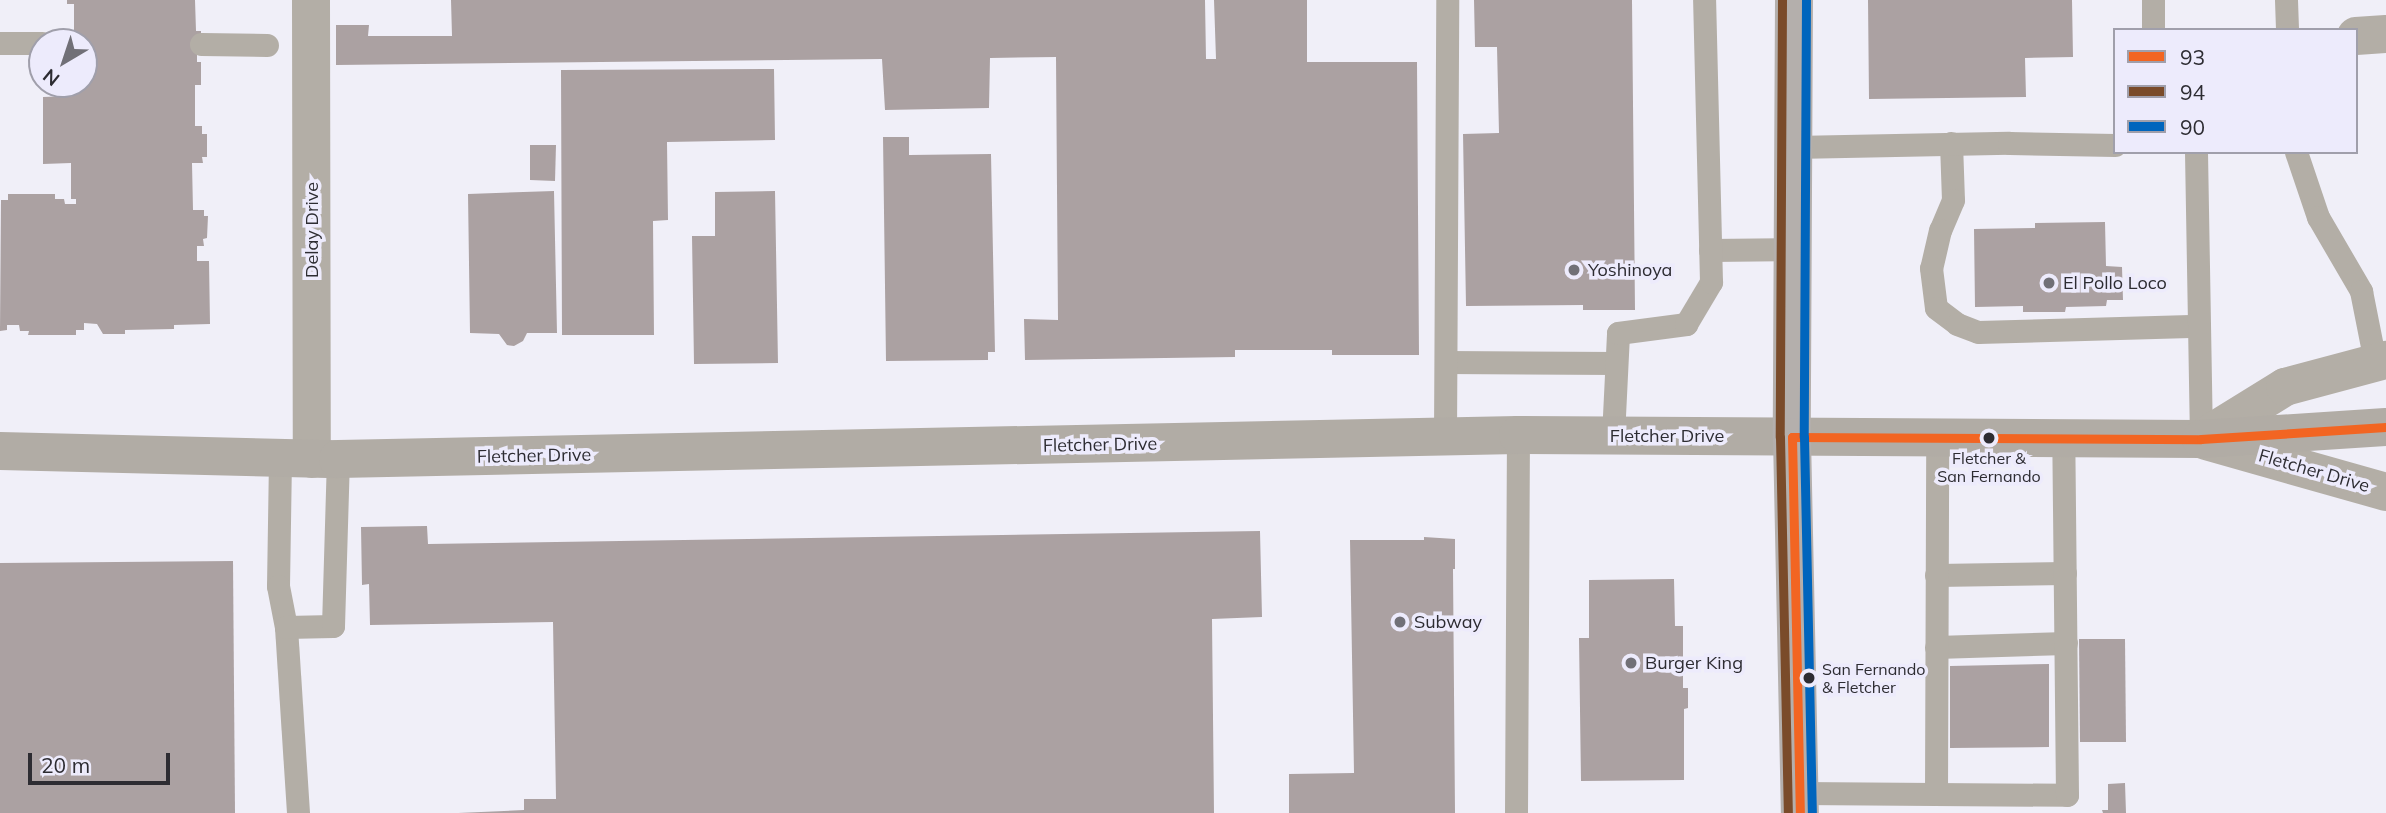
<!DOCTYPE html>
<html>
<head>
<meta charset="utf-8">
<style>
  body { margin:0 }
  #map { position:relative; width:2386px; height:813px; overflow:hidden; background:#f0eff8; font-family:Mulish,sans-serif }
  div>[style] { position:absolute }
  .building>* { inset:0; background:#aba1a2 }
  .service>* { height:23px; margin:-11.5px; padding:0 11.5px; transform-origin:11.5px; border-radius:11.5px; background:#b3aea6 }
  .minor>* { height:38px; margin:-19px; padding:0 19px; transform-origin:19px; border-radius:19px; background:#b3aea6 }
  .secondary>* { height:38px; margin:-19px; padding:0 19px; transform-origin:19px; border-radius:19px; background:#b1aca5 }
  .primary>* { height:38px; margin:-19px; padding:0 19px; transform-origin:19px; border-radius:19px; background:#b4afac }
  .bus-1>* { height:9px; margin:-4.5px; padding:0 4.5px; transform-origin:4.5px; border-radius:4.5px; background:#f26522 }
  .bus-2>* { height:9px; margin:-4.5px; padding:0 4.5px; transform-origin:4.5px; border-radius:4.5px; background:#7a4b2a }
  .bus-3>* { height:9px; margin:-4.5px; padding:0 4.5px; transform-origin:4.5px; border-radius:4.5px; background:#0065bd }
  .dots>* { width:19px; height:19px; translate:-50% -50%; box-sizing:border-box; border:4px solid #edebfc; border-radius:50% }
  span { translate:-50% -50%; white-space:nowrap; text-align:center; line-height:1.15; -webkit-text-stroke:7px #edebfc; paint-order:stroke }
  .bus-label { font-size:16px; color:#2d2c32 }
  .left { translate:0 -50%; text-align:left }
  .street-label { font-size:18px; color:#2d2c32 }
  .poi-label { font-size:18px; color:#2d2c32 }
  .legend { position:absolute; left:2113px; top:28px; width:245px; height:126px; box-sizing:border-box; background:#edebfc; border:2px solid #a09fab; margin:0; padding:9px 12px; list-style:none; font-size:21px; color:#2d2c32 }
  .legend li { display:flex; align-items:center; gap:14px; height:35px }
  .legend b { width:35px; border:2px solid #a09fab }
  .north { position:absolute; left:28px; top:28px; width:70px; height:70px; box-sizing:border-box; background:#edebfc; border:2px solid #a09fab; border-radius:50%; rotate:219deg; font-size:19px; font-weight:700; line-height:28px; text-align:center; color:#2d2c32 }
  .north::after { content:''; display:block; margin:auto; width:24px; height:32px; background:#717077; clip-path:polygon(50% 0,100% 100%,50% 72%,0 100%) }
  .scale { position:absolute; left:28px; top:753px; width:142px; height:32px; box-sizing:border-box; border:4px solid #2d2c32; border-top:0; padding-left:9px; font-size:21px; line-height:24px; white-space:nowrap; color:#2d2c32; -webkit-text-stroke:5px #edebfc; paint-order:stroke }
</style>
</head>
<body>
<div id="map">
  <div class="building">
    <i style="clip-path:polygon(67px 0,195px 0,196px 31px,201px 31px,201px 44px,197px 54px,197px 62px,201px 62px,201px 85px,195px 85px,195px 126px,202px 126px,202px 134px,207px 134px,207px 157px,202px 157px,203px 163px,192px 163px,193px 210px,204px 210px,204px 216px,208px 216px,207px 238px,203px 239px,204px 246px,197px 246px,197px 261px,209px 261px,210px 324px,174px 325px,174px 329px,125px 330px,125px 334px,103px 334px,97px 324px,84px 323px,84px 330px,76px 330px,76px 335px,28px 335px,29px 331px,20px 331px,19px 325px,7px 325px,7px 330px,0 331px,1px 200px,8px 200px,8px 194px,55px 194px,55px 199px,64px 199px,65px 204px,76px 204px,76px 199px,71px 199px,71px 163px,43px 164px,43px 97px,70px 96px,69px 84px,84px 84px,84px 42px,68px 42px,68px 32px,74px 32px,74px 4px,67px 4px)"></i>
    <i style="clip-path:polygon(451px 0,1205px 0,1206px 59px,1216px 59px,1214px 0,1307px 0,1307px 62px,1417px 62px,1419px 355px,1332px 355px,1332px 350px,1235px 350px,1235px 357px,1025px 360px,1024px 319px,1058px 320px,1056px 57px,990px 58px,989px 108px,885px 110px,882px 59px,336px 65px,336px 25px,369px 25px,368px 36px,452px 36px)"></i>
    <i style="clip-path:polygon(1474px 0,1632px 0,1635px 310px,1583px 310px,1583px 305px,1466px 306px,1463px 134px,1499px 133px,1497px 47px,1475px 47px)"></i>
    <i style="clip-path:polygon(1868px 0,2072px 0,2073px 57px,2025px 58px,2026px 97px,1869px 99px)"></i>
    <i style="clip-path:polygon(774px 69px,775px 140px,667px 142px,668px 220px,653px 221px,654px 335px,562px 335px,561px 70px)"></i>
    <i style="clip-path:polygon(883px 137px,909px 137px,909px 155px,991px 154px,995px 352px,988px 352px,988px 360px,886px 361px)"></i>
    <i style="clip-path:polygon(530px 145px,556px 145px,555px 181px,530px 180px)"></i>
    <i style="clip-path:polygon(554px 191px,557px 333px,527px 333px,523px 341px,514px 346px,507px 345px,499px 334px,470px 333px,468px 194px)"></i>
    <i style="clip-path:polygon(775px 191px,778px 363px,694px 364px,692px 236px,715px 236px,715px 192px)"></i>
    <i style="clip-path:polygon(2105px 222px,2106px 266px,2122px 267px,2123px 300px,2107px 300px,2106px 306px,2066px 307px,2065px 312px,2023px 312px,2023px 306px,1975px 307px,1974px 229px,2035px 228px,2035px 223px)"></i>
    <i style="clip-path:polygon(427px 526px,428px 544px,1260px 531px,1262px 617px,1212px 619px,1214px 813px,458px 813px,524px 810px,524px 799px,556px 799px,553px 622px,370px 625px,369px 584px,362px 585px,361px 527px)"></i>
    <i style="clip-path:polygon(1424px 537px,1455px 539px,1455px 569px,1453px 569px,1455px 813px,1289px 813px,1289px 774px,1354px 773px,1350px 540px,1424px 540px)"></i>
    <i style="clip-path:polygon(233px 561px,235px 813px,0 813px,0 563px)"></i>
    <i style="clip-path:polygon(1674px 579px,1675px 626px,1683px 626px,1683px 688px,1688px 688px,1688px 708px,1684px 709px,1684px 780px,1581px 781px,1579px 638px,1589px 638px,1589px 580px)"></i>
    <i style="clip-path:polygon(2079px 639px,2125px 639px,2126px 742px,2080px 742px)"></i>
    <i style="clip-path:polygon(2049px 664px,2049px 747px,1950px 748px,1950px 666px)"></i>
    <i style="clip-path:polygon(2125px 783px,2126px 813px,2103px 813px,2102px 810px,2108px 810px,2108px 784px)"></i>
  </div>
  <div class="service">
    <i style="left:2286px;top:0;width:30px;rotate:88deg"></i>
    <i style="left:2153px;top:30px;width:30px;rotate:-90deg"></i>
    <i style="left:0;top:43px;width:42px"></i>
    <i style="left:201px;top:44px;width:66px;rotate:0.9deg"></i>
    <i style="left:1951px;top:143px;width:57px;rotate:88deg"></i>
    <i style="left:1953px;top:200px;width:33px;rotate:113deg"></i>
    <i style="left:1940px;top:230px;width:39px;rotate:103deg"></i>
    <i style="left:1931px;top:268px;width:40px;rotate:82.9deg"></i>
    <i style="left:1936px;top:308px;width:26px;rotate:37deg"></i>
    <i style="left:1957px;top:324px;width:22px;rotate:21deg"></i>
    <i style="left:1978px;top:332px;width:221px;rotate:-1.6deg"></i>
    <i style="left:1794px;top:147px;width:215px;rotate:-1.1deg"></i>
    <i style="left:2009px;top:143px;width:106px;rotate:1.1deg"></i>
    <i style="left:2196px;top:152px;width:287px;rotate:89deg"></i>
    <i style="left:2296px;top:152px;width:69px;rotate:71.3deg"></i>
    <i style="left:2318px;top:217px;width:86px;rotate:59.8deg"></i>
    <i style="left:2361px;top:291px;width:72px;rotate:78.8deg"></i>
    <i style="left:1710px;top:250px;width:83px;rotate:-0.7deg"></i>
    <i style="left:1446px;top:362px;width:170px;rotate:0.3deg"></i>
    <i style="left:1613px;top:436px;width:103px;rotate:-87.2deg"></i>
    <i style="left:1618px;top:333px;width:69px;rotate:-7.5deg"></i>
    <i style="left:1686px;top:324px;width:49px;rotate:-59.2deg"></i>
    <i style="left:1711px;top:282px;width:282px;rotate:-91.4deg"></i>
    <i style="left:1445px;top:437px;width:437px;rotate:-89.7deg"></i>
    <i style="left:280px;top:459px;width:127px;rotate:90.9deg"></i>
    <i style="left:278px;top:586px;width:42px;rotate:79deg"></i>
    <i style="left:286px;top:627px;width:186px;rotate:86.3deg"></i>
    <i style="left:1936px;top:575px;width:129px;rotate:-0.9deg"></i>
    <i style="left:286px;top:627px;width:47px;rotate:-1.2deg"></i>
    <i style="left:333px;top:626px;width:167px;rotate:-88.3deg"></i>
    <i style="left:1936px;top:647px;width:130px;rotate:-1.8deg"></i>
    <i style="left:1800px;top:793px;width:267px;rotate:0.4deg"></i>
    <i style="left:2067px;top:795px;width:357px;rotate:-90.6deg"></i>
    <i style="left:1936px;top:794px;width:357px;rotate:-89.8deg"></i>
    <i style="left:1516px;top:813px;width:378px;rotate:-89.7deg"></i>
  </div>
  <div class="minor">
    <i style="left:311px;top:0;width:459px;rotate:89.9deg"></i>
    <i style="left:2356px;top:36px;width:30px;rotate:-4deg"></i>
    <i style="left:2201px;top:439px;width:99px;rotate:-31.8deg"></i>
    <i style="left:2285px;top:387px;width:105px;rotate:-15deg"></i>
    <i style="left:2206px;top:441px;width:187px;rotate:15.8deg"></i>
  </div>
  <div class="secondary">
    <i style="left:0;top:451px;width:338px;rotate:1.4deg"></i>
    <i style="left:338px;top:459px;width:1180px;rotate:-1.17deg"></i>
    <i style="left:1518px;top:435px;width:683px;rotate:0.34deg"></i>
    <i style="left:2201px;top:439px;width:185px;rotate:-3.7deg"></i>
  </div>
  <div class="primary">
    <i style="left:1794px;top:0;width:437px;rotate:90.3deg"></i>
    <i style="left:1792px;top:437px;width:376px;rotate:88.8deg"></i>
  </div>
  <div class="bus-1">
    <i style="left:1792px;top:437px;width:409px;rotate:0.3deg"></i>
    <i style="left:2201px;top:439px;width:185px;rotate:-3.7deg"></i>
    <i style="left:1792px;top:437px;width:376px;rotate:88.8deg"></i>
  </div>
  <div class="bus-2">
    <i style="left:1782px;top:0;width:437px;rotate:90.3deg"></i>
    <i style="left:1780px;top:437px;width:376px;rotate:88.8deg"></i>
  </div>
  <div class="bus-3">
    <i style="left:1806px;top:0;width:437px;rotate:90.3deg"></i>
    <i style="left:1804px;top:437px;width:376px;rotate:88.8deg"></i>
  </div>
  <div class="dots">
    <i style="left:1574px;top:270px;background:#717077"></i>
    <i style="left:2049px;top:283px;background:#717077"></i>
    <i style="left:1989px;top:438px;background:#2d2c32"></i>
    <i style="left:1400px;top:622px;background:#717077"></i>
    <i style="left:1631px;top:663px;background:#717077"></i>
    <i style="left:1809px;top:678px;background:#2d2c32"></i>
  </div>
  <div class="bus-label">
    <span style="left:1989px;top:467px">Fletcher &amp;<br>San Fernando</span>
    <span class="left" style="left:1822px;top:678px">San Fernando<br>&amp; Fletcher</span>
  </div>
  <div class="street-label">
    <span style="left:312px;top:230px;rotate:-90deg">Delay Drive</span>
    <span style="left:1667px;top:436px">Fletcher Drive</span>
    <span style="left:1100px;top:445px;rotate:-1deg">Fletcher Drive</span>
    <span style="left:534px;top:456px;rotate:-1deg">Fletcher Drive</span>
    <span style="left:2314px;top:471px;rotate:16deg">Fletcher Drive</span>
  </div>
  <div class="poi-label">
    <span class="left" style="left:1588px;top:270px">Yoshinoya</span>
    <span class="left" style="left:2063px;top:283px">El Pollo Loco</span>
    <span class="left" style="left:1414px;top:622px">Subway</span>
    <span class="left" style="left:1645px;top:663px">Burger King</span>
  </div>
  <ul class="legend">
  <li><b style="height:9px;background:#f26522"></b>93</li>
  <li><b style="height:9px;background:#7a4b2a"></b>94</li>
  <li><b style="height:9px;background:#0065bd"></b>90</li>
  </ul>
  <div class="north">N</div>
  <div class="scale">20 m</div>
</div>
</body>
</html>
